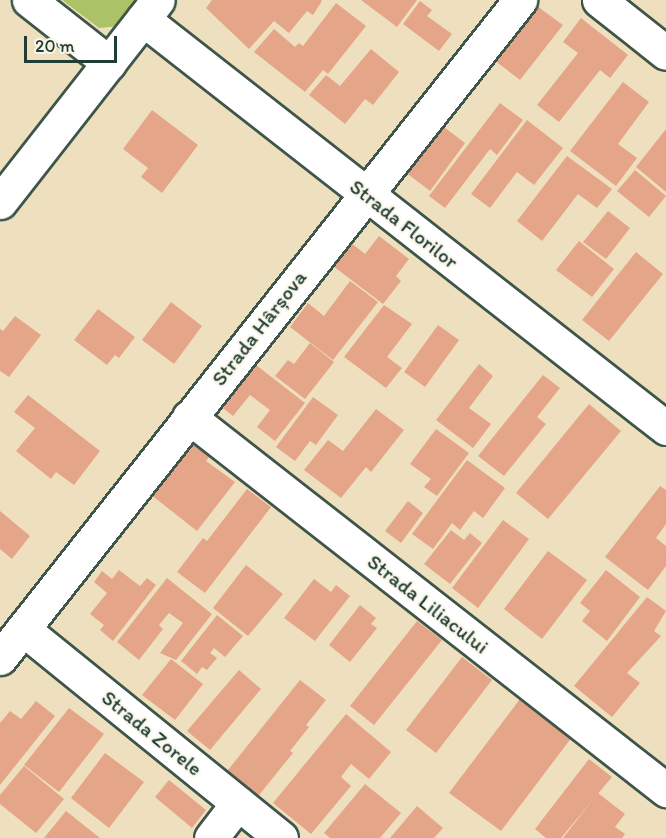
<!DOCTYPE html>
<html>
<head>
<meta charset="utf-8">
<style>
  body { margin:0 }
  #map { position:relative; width:666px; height:838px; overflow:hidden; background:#eee0bf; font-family:Itim,sans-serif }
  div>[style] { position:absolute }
  .green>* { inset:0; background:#abc267 }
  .building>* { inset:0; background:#e5a588 }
  .roads { filter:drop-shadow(2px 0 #3e5549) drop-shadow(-2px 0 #3e5549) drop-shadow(0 2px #3e5549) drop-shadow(0 -2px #3e5549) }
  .minor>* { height:33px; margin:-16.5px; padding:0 16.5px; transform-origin:16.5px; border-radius:16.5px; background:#fff }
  span { translate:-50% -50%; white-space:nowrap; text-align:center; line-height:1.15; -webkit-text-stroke:4.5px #fbf7ec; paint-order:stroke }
  .street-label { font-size:21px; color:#1f3d34 }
  .scale { position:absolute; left:24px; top:36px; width:93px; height:27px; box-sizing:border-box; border:3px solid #1f3d34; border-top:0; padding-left:8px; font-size:18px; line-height:21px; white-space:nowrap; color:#1f3d34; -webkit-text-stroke:4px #fbf7ec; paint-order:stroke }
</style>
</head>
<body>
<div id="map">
  <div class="green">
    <i style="clip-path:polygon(62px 0,140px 0,119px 26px,99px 28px)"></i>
  </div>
  <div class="building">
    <i style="clip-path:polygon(212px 0,321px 0,322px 1px,313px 15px,307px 11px,289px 33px,274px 21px,249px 49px,206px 8px)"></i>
    <i style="clip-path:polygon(361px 0,417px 0,397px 27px)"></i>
    <i style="clip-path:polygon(420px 1px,432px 10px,427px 16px,452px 34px,439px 51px,403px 24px)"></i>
    <i style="clip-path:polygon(336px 3px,366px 26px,328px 74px,323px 70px,305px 92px,254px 52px,274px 29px,295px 47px,299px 43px,303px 46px)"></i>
    <i style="clip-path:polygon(537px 6px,563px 25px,520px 80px,494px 60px)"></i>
    <i style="clip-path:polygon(581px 18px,628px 55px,610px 78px,600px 70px,559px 122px,537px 105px,578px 53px,563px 42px)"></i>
    <i style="clip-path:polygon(371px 49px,399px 72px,373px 105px,365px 99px,345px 124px,309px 95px,326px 75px,340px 86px)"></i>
    <i style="clip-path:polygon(623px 82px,649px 102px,618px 144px,637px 158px,616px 186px,570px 151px)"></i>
    <i style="clip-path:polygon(500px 103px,523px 120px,497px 155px,490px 149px,445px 208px,429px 196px)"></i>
    <i style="clip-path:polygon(152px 110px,198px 145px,162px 193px,141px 177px,148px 168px,123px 149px)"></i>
    <i style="clip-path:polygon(527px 120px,563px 148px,534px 185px,517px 172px,490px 208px,471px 194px)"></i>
    <i style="clip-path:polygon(436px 121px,465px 143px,430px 191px,400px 168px)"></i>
    <i style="clip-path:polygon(666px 129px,666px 192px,636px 167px)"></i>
    <i style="clip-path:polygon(567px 156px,612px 189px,597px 208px,578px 194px,542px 241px,517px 221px)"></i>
    <i style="clip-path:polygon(635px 170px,666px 196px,649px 217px,617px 191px)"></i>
    <i style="clip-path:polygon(608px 211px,630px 228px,606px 259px,583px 242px)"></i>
    <i style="clip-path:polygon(379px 236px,409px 259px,396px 276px,401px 281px,383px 304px,333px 266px,351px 243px,365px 254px)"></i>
    <i style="clip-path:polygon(579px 241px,614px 269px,592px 297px,556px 270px)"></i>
    <i style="clip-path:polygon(636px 252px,663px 274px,609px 341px,582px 320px)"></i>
    <i style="clip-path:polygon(350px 281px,378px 302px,333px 360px,290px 327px,308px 303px,324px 316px)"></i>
    <i style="clip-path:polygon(171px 302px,202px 326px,174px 364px,142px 340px)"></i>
    <i style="clip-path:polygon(384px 305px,412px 324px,387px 357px,402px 368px,386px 388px,344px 357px)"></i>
    <i style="clip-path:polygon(98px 309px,135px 337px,119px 358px,115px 355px,107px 365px,74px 340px)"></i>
    <i style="clip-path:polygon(15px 316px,41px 335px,9px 377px,0 371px,0 329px,3px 331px)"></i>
    <i style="clip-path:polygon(438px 325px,459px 340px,425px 387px,404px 372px)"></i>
    <i style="clip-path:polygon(310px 343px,334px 362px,305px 399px,275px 376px,288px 360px,294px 364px)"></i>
    <i style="clip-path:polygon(479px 364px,493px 376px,469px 408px,491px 424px,473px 448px,436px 420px)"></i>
    <i style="clip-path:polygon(256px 365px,305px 403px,275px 441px,257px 427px,270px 410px,250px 395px,233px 416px,223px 408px)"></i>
    <i style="clip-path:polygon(543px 375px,560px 388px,537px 417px,546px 424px,504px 476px,478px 456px)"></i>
    <i style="clip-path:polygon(28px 395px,100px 451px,74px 485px,56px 472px,51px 479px,16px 451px,35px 428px,14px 412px)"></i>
    <i style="clip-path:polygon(313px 397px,338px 415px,316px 445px,310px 441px,295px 461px,276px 447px)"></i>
    <i style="clip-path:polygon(589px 404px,621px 431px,548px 519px,516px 493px)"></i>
    <i style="clip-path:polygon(376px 409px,404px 430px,371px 472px,366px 467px,341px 498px,304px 470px,328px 440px,343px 451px)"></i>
    <i style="clip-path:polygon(436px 429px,469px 453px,437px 496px,424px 487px,431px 479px,410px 464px)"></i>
    <i style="clip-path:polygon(194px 439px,212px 453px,206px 461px,235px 482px,197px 531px,150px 494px)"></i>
    <i style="clip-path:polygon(467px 460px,505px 488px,483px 518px,474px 511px,460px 530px,452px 523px,433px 549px,412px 534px)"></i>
    <i style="clip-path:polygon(660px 486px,666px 490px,666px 524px,656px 538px,666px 546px,666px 566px,648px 590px,605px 557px)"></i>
    <i style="clip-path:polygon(247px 489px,271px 507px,205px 593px,177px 572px,203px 538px,207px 541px)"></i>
    <i style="clip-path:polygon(408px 501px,423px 513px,401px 543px,385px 531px)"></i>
    <i style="clip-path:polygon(0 511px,30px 536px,12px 559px,0 549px)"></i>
    <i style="clip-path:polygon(503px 520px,529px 539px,478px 608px,452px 588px)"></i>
    <i style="clip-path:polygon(451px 530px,464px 540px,470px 533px,482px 543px,450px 584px,424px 564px)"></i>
    <i style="clip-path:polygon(548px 551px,587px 580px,542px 639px,504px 609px)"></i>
    <i style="clip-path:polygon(246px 565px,283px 594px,248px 636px,213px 608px)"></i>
    <i style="clip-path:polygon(119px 570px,140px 586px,147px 578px,156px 585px,113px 641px,100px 630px,104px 625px,90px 614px,107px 593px,94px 582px,102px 571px,112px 579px)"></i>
    <i style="clip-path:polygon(606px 570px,640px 597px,607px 641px,582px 621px,590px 611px,580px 603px)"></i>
    <i style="clip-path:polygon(167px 578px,212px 614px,176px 660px,160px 653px,183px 623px,169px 613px,159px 625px,163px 629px,139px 660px,117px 642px)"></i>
    <i style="clip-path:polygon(314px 579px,331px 592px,336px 585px,350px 596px,315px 641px,284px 618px)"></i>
    <i style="clip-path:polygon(647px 597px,666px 611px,654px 631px,661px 636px,627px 673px,640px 683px,612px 717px,574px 686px)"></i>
    <i style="clip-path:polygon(360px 605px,376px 618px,371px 624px,377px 628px,350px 662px,329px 645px)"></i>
    <i style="clip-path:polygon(217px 615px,243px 636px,225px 657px,214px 648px,210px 653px,217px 658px,207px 670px,202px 667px,197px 674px,181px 661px)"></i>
    <i style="clip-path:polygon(417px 621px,442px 640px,374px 725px,350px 706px)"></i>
    <i style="clip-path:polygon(462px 657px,492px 680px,436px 753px,406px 730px)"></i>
    <i style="clip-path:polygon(171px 659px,203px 684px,175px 720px,142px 695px)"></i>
    <i style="clip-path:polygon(239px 670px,261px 689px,210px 750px,187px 731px)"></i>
    <i style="clip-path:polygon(300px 680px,326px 700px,306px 725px,309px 727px,290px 751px,293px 753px,255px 800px,224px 775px)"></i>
    <i style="clip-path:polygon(520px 699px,572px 737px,501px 831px,449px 793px)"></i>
    <i style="clip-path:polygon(36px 701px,55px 716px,0 785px,0 723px,10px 711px,21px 719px)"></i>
    <i style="clip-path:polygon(69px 708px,104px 734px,59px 792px,24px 765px)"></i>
    <i style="clip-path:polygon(346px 714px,391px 752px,369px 779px,351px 764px,341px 777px,351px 786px,311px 834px,273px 803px)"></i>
    <i style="clip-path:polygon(105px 753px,144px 782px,109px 828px,71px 798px)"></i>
    <i style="clip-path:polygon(589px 759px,612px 777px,561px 838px,546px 838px,535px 829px)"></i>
    <i style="clip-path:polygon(24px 766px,64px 799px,36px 833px,0 804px,0 795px)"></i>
    <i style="clip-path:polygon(169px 780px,206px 810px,192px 828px,155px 797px)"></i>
    <i style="clip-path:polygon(365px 784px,401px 813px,380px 838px,330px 838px,324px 833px)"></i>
    <i style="clip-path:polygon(598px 793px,625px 814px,615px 827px,625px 834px,622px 838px,563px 838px)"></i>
    <i style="clip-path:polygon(417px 806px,443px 828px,434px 838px,390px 838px)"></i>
    <i style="clip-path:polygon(66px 811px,100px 838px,44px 838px)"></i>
  </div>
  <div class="roads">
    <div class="minor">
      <i style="left:29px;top:0;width:102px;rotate:38.2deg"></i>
      <i style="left:599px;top:0;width:85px;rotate:38.3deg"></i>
      <i style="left:143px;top:19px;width:664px;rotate:38.03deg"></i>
      <i style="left:0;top:202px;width:256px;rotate:-52deg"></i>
      <i style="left:189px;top:417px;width:606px;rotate:38.02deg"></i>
      <i style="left:23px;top:629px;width:332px;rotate:39deg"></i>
      <i style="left:0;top:658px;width:839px;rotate:-51.68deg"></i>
      <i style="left:211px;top:838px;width:44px;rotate:-52.4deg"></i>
    </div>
  </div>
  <div class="street-label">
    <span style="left:404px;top:224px;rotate:38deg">Strada Florilor</span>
    <span style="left:259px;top:328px;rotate:-52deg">Strada Hârșova</span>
    <span style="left:428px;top:604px;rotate:38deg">Strada Liliacului</span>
    <span style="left:152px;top:733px;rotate:39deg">Strada Zorele</span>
  </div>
  <div class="scale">20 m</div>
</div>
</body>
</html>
